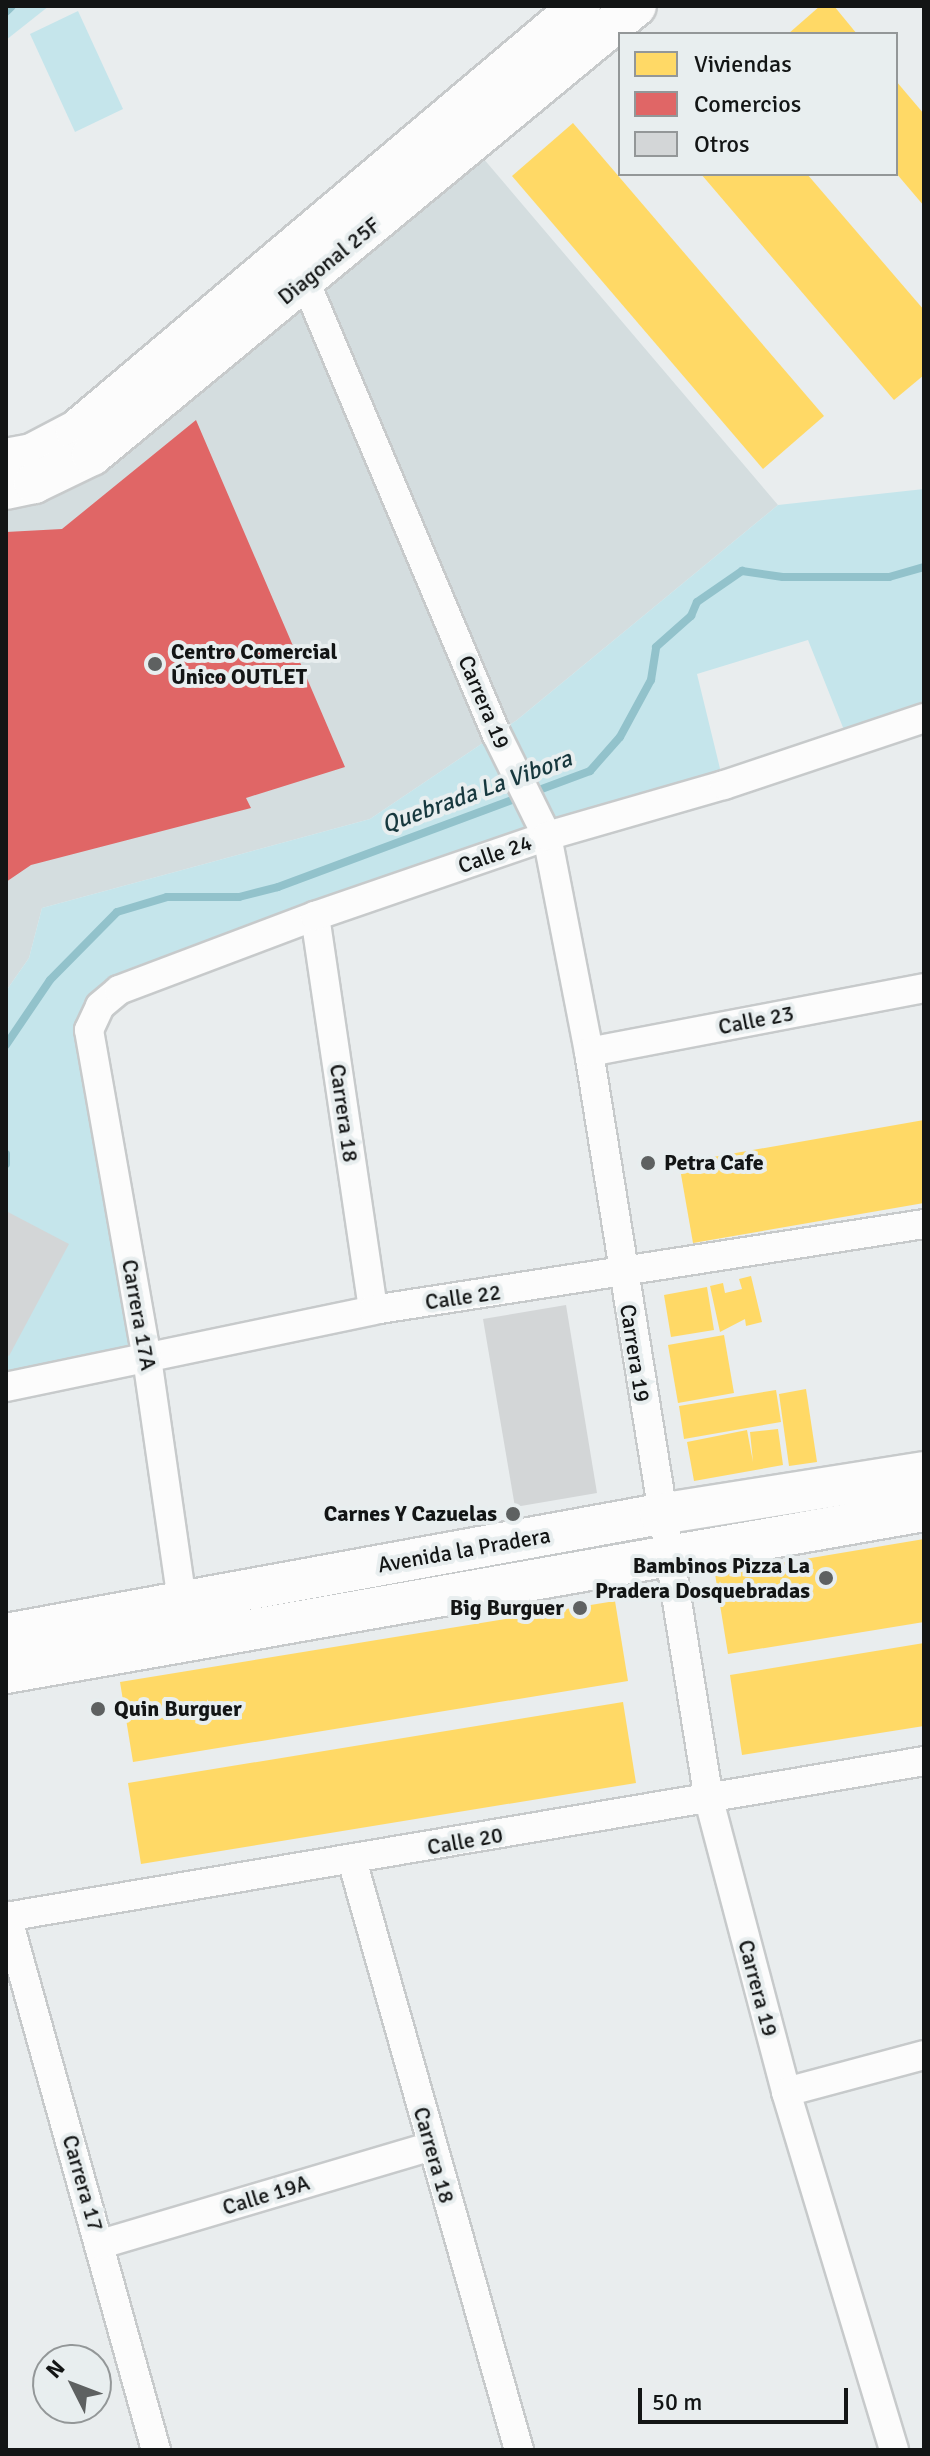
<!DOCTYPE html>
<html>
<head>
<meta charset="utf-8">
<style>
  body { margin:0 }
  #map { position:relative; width:930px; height:2456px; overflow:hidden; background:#e9edee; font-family:Signika,sans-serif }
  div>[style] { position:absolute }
  .built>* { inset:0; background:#d4dddf }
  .green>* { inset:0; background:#c5e5eb }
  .homes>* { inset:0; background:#ffd966 }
  .shops>* { inset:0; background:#e06666 }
  .stream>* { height:8px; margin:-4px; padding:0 4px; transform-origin:4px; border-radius:4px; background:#92c2cb }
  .building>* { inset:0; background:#d3d6d7 }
  .roads { filter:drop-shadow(2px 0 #c7cacb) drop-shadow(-2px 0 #c7cacb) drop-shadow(0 2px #c7cacb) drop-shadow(0 -2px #c7cacb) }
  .street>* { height:28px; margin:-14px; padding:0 14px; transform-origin:14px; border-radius:14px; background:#fcfcfc }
  .secondary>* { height:40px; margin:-20px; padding:0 20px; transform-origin:20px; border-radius:20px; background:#fcfcfc }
  .dots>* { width:22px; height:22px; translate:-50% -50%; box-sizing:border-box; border:4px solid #e8eeef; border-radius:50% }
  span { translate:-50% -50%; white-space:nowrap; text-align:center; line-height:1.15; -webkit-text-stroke:8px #e8eeef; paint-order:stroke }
  .street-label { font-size:22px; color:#131515 }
  .poi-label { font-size:22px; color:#131515; font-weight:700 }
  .left { translate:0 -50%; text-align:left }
  .right { translate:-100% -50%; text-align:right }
  .water-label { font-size:24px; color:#17383e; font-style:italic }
  .frame { position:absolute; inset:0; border:8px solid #131515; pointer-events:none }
  .legend { position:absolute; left:618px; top:32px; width:280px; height:144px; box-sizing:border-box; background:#e8eeef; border:2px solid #939798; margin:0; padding:10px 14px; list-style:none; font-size:24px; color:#131515 }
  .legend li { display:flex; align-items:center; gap:16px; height:40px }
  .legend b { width:40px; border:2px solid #939798 }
  .north { position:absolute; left:32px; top:2344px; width:80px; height:80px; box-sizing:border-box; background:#e8eeef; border:2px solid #939798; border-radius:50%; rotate:312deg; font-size:22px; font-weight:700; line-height:32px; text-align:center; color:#131515 }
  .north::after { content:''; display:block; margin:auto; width:28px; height:36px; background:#5e6161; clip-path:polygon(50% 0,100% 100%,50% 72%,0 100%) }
  .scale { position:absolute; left:638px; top:2388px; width:210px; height:36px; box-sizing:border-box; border:4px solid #131515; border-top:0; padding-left:10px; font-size:24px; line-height:28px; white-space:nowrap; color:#131515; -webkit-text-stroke:6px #e8eeef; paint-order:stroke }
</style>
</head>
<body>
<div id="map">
  <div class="built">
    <i style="clip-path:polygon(471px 144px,778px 505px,517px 720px,370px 819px,42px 908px,29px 958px,6px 991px,6px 489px)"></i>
  </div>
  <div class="green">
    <i style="clip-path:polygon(6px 6px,49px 6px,6px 40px)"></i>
    <i style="clip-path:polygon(78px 11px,123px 109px,75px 132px,30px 34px)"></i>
    <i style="clip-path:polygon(924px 489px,924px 718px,850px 745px,808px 640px,697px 674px,724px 785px,100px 1006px,147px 1359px,6px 1387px,6px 991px,29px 958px,42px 908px,370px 819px,517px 720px,778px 505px)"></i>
  </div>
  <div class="homes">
    <i style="clip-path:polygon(820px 6px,834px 6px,857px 34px,788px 34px)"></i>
    <i style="clip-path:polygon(896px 81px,924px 114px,924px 206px,896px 173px)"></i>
    <i style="clip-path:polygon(573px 123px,824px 416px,763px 469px,512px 176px)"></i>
    <i style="clip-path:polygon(701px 174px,807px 174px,924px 310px,924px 375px,894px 400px)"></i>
    <i style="clip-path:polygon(924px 1120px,924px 1203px,693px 1243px,679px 1163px)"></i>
    <i style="clip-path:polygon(751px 1276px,762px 1322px,746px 1326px,745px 1319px,720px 1332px,710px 1286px,723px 1283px,725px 1293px,742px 1289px,739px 1279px)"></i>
    <i style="clip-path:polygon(707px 1287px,714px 1330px,671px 1337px,664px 1295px)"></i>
    <i style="clip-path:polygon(724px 1335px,734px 1393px,678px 1403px,668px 1345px)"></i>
    <i style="clip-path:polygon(806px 1389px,817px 1462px,789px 1466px,779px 1394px)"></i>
    <i style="clip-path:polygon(776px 1390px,781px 1422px,684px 1439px,679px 1406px)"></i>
    <i style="clip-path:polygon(778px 1429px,783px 1465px,694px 1481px,687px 1442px,747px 1430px,753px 1462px,750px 1432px)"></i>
    <i style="clip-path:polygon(924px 1539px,924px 1622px,728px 1654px,715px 1574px)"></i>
    <i style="clip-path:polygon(615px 1601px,628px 1681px,133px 1762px,120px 1682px)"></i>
    <i style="clip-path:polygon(924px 1643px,924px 1726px,742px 1755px,730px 1675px)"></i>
    <i style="clip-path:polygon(623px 1702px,636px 1783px,141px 1864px,128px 1783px)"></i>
  </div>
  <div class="shops">
    <i style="clip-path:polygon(196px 420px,345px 767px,246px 798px,251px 808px,31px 865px,6px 882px,6px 532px,62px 529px)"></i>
  </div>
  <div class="stream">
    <i style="left:6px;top:12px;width:8px;rotate:-45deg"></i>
    <i style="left:6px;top:1045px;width:78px;rotate:-55.9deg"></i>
    <i style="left:50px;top:980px;width:95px;rotate:-45.4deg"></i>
    <i style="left:117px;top:912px;width:52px;rotate:-16.7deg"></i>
    <i style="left:167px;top:897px;width:72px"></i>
    <i style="left:239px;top:897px;width:40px;rotate:-14.4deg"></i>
    <i style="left:278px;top:887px;width:333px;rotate:-20.4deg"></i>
    <i style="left:590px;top:771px;width:45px;rotate:-48.6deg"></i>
    <i style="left:620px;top:737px;width:65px;rotate:-61.5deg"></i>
    <i style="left:651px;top:680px;width:33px;rotate:-81deg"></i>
    <i style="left:656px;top:647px;width:47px;rotate:-41.5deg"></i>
    <i style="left:691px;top:616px;width:15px;rotate:-67deg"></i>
    <i style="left:697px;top:602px;width:55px;rotate:-34.6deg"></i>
    <i style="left:742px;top:571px;width:41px;rotate:8.3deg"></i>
    <i style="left:783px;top:577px;width:106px"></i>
    <i style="left:889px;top:577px;width:36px;rotate:-16deg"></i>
    <i style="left:6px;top:1154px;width:10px;rotate:90deg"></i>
  </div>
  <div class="building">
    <i style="clip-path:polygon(6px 1211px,69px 1244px,9px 1356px,6px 1354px)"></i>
    <i style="clip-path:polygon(566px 1305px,597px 1493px,515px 1507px,483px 1319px)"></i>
  </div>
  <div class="roads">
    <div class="street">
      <i style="left:305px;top:281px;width:493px;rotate:67.1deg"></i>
      <i style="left:497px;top:735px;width:113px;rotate:63.7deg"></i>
      <i style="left:547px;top:836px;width:220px;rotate:79deg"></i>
      <i style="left:589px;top:1052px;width:758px;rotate:80.89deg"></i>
      <i style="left:709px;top:1800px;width:302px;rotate:75.2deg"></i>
      <i style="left:786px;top:2092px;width:374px;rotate:73.2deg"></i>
      <i style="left:315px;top:916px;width:398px;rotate:81.6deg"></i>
      <i style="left:589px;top:1052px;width:341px;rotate:-10.8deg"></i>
      <i style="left:6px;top:1387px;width:375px;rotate:-11.8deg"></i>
      <i style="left:373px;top:1310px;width:558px;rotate:-8.87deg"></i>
      <i style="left:182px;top:1601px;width:245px;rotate:-98.2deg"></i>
      <i style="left:147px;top:1359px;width:334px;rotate:-100deg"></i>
      <i style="left:89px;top:1030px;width:26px;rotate:-65deg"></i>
      <i style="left:100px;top:1006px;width:25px;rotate:-40deg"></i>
      <i style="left:119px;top:990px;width:210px;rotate:-20.7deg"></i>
      <i style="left:315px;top:916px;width:245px;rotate:-19deg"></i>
      <i style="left:547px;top:836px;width:184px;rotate:-16.1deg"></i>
      <i style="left:724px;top:785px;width:211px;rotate:-18.5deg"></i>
      <i style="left:352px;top:1860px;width:613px;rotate:74.2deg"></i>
      <i style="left:7px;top:1916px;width:554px;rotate:74.41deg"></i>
      <i style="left:6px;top:1917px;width:931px;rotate:-9.64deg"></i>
      <i style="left:786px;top:2092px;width:143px;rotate:-15deg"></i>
      <i style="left:101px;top:2244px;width:344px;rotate:-16.5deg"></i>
    </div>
    <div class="secondary">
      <i style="left:6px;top:459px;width:26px;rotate:-11deg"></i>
      <i style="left:32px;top:454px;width:50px;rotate:-27.6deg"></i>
      <i style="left:76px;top:431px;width:659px;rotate:-40.14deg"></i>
      <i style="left:6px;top:489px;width:29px;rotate:-12deg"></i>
      <i style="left:34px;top:483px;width:64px;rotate:-25.8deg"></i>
      <i style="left:92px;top:455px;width:705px;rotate:-39.54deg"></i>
      <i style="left:6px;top:1634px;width:665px;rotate:-10.4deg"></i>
      <i style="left:660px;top:1514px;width:267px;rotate:-9deg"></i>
      <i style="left:6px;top:1673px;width:932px;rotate:-10.01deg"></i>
    </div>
  </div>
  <div class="dots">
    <i style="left:155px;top:664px;background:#5e6161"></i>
    <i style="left:648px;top:1163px;background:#5e6161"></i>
    <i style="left:513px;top:1514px;background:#5e6161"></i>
    <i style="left:826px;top:1578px;background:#5e6161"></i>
    <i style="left:580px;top:1608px;background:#5e6161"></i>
    <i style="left:98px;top:1709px;background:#5e6161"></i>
  </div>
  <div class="street-label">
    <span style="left:329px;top:261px;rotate:-39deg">Diagonal 25F</span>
    <span style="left:484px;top:702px;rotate:67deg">Carrera 19</span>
    <span style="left:495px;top:854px;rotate:-19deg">Calle 24</span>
    <span style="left:756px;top:1020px;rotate:-11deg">Calle 23</span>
    <span style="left:344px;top:1113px;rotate:82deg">Carrera 18</span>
    <span style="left:463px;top:1297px;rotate:-8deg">Calle 22</span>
    <span style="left:139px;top:1315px;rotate:80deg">Carrera 17A</span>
    <span style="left:635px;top:1353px;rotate:81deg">Carrera 19</span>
    <span style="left:464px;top:1550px;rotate:-10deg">Avenida la Pradera</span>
    <span style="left:465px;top:1841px;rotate:-10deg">Calle 20</span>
    <span style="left:758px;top:1988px;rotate:75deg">Carrera 19</span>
    <span style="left:434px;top:2155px;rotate:74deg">Carrera 18</span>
    <span style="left:83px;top:2183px;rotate:74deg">Carrera 17</span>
    <span style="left:266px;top:2195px;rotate:-17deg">Calle 19A</span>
  </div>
  <div class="poi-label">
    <span class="left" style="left:171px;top:664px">Centro Comercial<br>Único OUTLET</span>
    <span class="left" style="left:664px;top:1163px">Petra Cafe</span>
    <span class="right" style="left:497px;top:1514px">Carnes Y Cazuelas</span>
    <span class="right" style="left:810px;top:1578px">Bambinos Pizza La<br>Pradera Dosquebradas</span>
    <span class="right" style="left:564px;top:1608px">Big Burguer</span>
    <span class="left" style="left:114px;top:1709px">Quin Burguer</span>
  </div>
  <div class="water-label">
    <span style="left:477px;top:792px;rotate:-20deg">Quebrada La Vibora</span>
  </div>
  <div class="frame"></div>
  <ul class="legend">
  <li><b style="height:22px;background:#ffd966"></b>Viviendas</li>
  <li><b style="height:22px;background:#e06666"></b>Comercios</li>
  <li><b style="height:22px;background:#d3d6d7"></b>Otros</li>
  </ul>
  <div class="north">N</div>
  <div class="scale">50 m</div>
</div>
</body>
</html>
